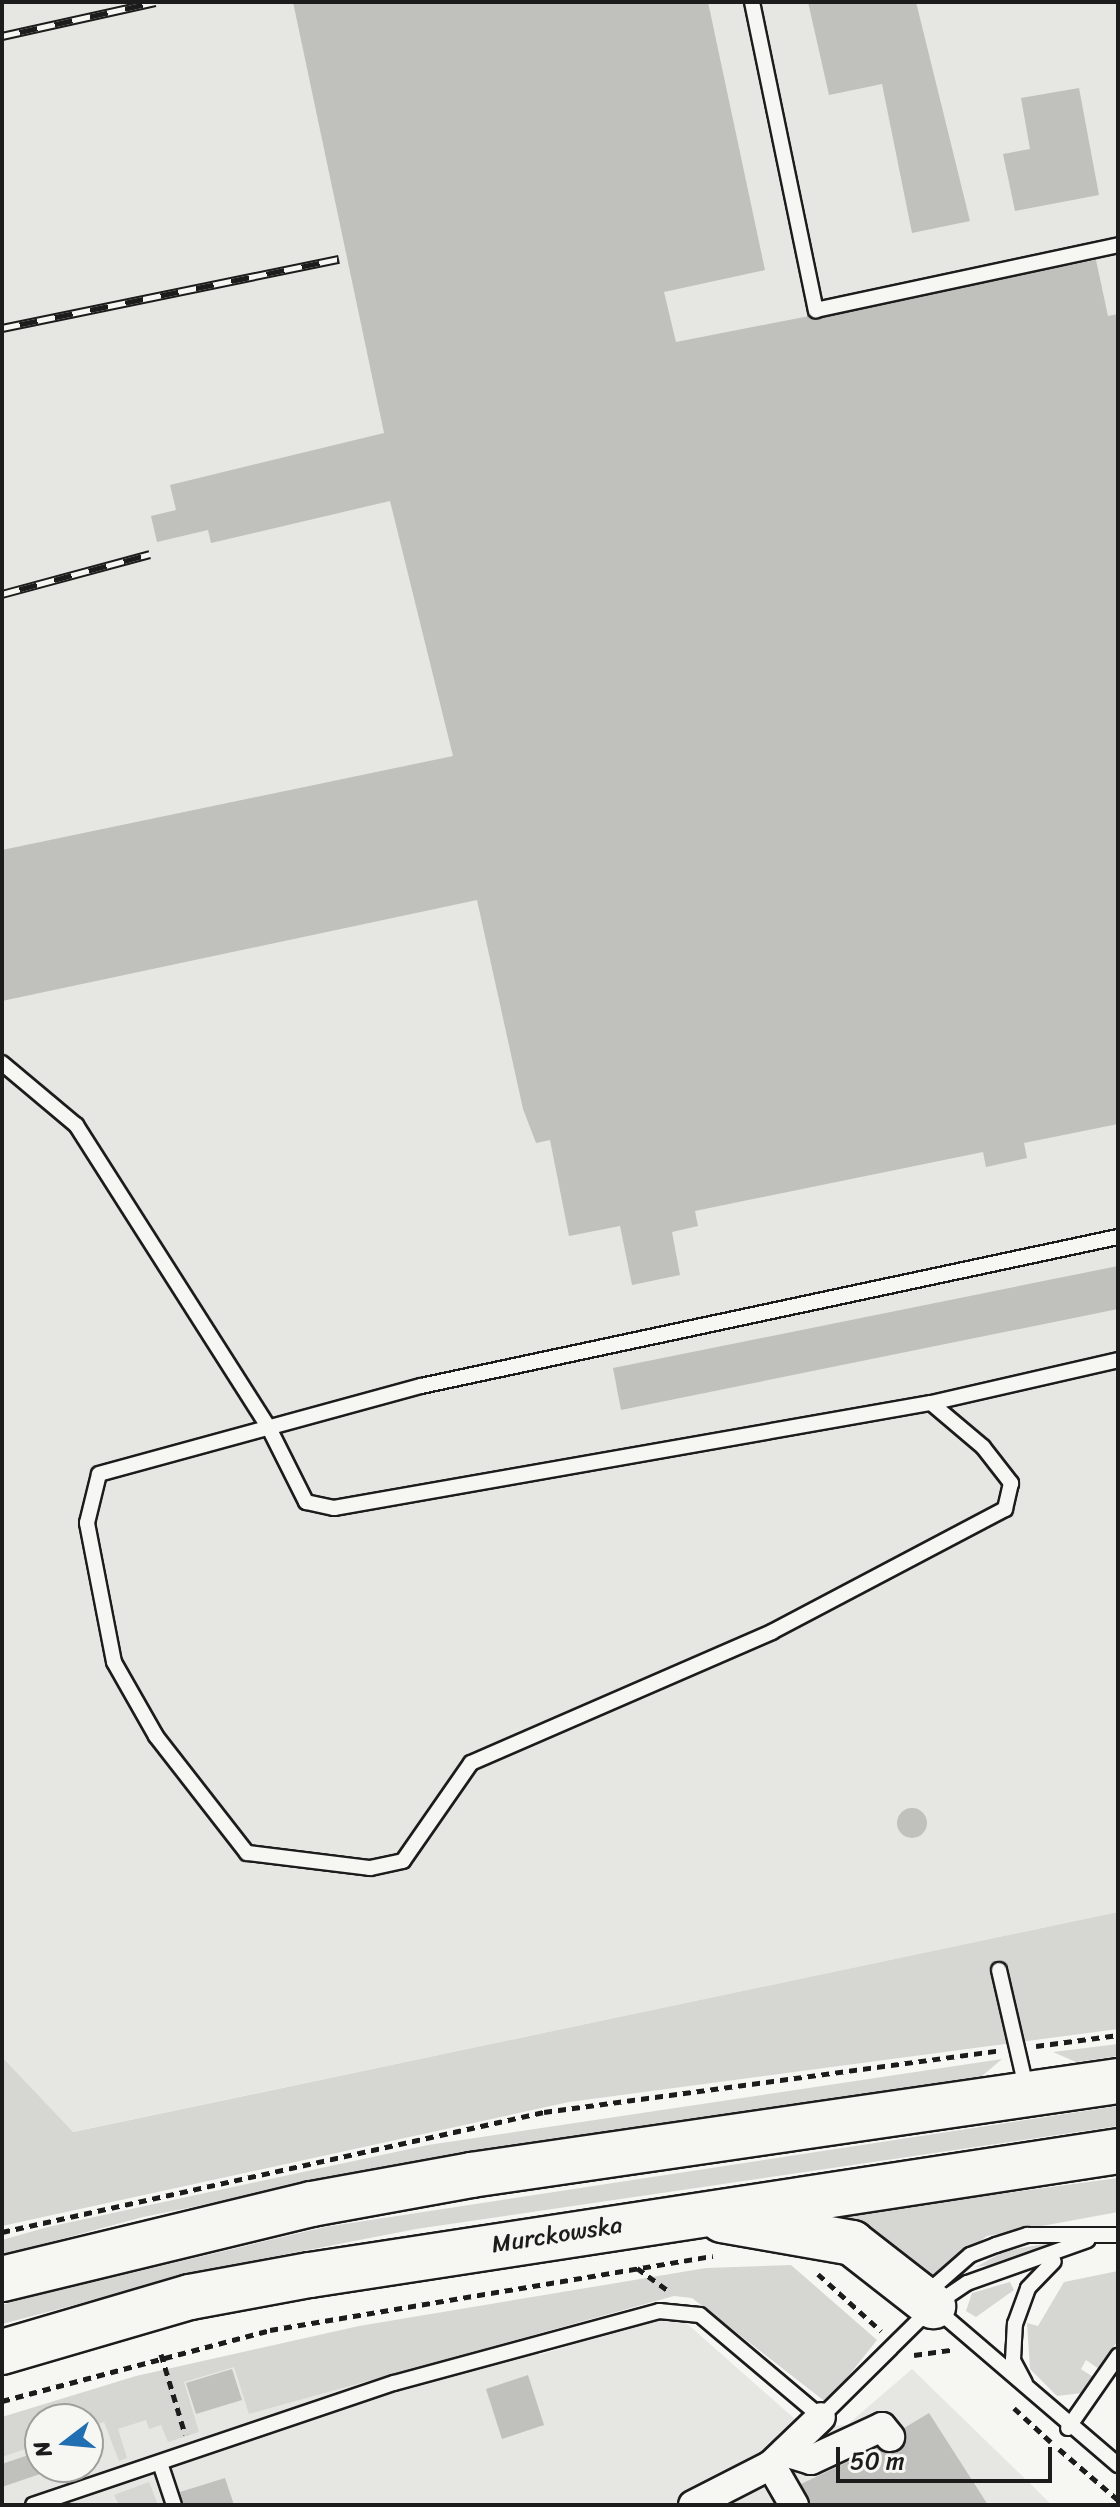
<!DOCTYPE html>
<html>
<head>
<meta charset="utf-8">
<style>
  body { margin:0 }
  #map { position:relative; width:1120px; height:2507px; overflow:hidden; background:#f6f6f2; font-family:Sriracha,sans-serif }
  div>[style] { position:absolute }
  .built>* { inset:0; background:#e6e6e2 }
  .green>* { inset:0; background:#d6d6d2 }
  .building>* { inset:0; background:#c0c0bd }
  .round { border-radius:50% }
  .path>* { height:5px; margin-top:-2.5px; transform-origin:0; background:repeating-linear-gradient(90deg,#1c1c1c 0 8px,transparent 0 14px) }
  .roads { filter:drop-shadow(2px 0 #1c1c1c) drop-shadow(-2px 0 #1c1c1c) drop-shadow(0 2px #1c1c1c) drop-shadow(0 -2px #1c1c1c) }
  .lane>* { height:14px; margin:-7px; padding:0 7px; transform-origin:7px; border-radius:7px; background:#f6f6f2 }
  .street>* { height:28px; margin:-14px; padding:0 14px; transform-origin:14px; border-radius:14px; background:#f6f6f2 }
  .highway>* { height:44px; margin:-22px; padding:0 22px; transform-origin:22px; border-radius:22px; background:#f6f6f2 }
  .rail>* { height:9px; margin-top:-4.5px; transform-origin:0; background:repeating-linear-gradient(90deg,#f6f6f2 0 18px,#1c1c1c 0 36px); box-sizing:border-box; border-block:2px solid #1c1c1c }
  span { translate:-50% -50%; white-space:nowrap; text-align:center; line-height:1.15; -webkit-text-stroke:7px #f6f6f2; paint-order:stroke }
  .street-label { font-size:24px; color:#1c1c1c }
  .frame { position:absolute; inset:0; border:4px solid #1c1c1c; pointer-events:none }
  .north { position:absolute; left:24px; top:2403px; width:80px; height:80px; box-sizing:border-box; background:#f6f6f2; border:2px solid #9f9f9c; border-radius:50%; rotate:254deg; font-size:22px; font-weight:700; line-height:32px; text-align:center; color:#1c1c1c }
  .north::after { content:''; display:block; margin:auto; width:28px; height:36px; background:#1f6fb2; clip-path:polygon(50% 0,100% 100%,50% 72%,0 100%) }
  .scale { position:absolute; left:836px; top:2447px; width:216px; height:36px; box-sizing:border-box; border:4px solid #1c1c1c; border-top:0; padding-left:10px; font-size:24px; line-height:28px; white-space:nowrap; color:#1c1c1c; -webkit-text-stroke:6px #f6f6f2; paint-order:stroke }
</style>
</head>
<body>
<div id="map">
  <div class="built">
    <i style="clip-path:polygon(2px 2px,1118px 2px,1118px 1912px,72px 2132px,2px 2057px)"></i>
    <i style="clip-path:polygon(523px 2309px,539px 2355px,660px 2318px,684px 2321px,804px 2427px,847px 2425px,912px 2369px,1052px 2505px,2px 2505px,2px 2436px,40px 2424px,40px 2467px,88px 2467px,88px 2419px,229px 2363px)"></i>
  </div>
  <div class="green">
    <i style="clip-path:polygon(1118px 1912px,1118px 2029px,569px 2102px,2px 2226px,2px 2057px,73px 2132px)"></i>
    <i style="clip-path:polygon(1118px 2044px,1118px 2056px,1076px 2062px,1053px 2052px)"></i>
    <i style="clip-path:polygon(1002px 2059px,982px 2076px,431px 2159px,143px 2217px,2px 2255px,2px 2240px,48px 2227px,428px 2145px)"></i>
    <i style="clip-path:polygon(1118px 2106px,1118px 2126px,416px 2229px,211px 2269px,2px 2324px,2px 2305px,26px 2298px,325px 2227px)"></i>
    <i style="clip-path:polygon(1118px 2178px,1118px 2212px,987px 2236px,931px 2276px,881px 2236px,830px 2217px)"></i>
    <i style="clip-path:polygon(1056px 2242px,1034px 2259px,976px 2267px,1005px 2251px)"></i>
    <i style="clip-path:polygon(791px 2265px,877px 2340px,827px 2403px,692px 2298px,674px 2296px,249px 2414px,234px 2367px,184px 2382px,199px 2432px,168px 2442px,161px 2425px,149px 2429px,146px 2420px,118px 2429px,127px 2458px,119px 2461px,104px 2422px,88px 2427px,88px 2419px,40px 2419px,40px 2444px,2px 2457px,2px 2417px,136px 2376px,359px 2326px,706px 2268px)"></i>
    <i style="clip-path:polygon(1118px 2271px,1118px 2340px,1099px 2369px,1086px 2360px,1081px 2369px,1093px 2377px,1082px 2393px,1057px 2396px,1030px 2369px,1027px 2323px,1038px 2326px,1064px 2282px)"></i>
    <i style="clip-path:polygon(1010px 2282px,1014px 2290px,976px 2317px,966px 2311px,972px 2293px)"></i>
    <i style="clip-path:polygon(149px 2482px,158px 2505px,119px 2505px,114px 2495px)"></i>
  </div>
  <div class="building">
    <i style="clip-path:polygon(293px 2px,708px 2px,765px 270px,664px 292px,676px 342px,1096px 260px,1108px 316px,1118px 314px,1118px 1124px,1024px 1143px,1027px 1158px,986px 1167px,983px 1152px,695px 1211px,698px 1226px,672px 1232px,680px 1275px,632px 1285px,620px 1226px,569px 1236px,550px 1140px,536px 1143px,523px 1109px,477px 900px,2px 1001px,2px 850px,453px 756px,390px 501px,211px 543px,208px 530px,157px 542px,151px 516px,176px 510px,170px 485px,384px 433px)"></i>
    <i style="clip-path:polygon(808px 2px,916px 2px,970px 221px,912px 233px,882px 84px,829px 95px)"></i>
    <i style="clip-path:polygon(1079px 88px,1099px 195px,1015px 211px,1003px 154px,1030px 149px,1021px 98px)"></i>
    <i style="clip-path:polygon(1118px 1266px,1118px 1309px,621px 1410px,613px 1368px)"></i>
    <i class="round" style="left:897px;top:1808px;width:30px;height:30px"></i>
    <i style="clip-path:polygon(232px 2369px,242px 2400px,196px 2414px,186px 2383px)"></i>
    <i style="clip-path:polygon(528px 2375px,544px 2425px,502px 2439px,486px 2389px)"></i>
    <i style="clip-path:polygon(929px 2413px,988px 2505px,811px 2505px,801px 2484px,877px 2448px,900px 2451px,904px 2428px)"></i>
    <i style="clip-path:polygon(40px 2451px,40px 2474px,2px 2487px,2px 2464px)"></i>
    <i style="clip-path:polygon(225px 2478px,234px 2505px,184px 2505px,180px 2492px)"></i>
  </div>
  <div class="path">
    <i style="left:1036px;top:2046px;width:83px;rotate:-7.6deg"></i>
    <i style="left:2px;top:2232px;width:555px;rotate:-12.48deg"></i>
    <i style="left:544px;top:2112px;width:458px;rotate:-7.7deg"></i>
    <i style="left:637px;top:2268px;width:37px;rotate:36deg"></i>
    <i style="left:818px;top:2274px;width:85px;rotate:42.1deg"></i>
    <i style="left:161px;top:2354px;width:84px;rotate:73.3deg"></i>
    <i style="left:914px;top:2355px;width:37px;rotate:-8deg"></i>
    <i style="left:2px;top:2401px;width:277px;rotate:-14.8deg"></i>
    <i style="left:270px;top:2330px;width:449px;rotate:-9.5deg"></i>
    <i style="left:1014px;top:2408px;width:50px;rotate:42.6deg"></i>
    <i style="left:1059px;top:2449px;width:78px;rotate:40.8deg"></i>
  </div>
  <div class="roads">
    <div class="lane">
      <i style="left:752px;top:2px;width:315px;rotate:78.3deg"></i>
      <i style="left:816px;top:310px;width:309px;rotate:-12.1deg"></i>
      <i style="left:2px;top:1063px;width:97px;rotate:40deg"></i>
      <i style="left:76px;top:1125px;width:359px;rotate:57.5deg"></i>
      <i style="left:269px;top:1428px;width:83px;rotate:63.4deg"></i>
      <i style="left:306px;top:1502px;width:29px;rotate:12deg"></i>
      <i style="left:334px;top:1508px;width:606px;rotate:-9.98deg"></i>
      <i style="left:931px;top:1403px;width:192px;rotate:-12.9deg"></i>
      <i style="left:931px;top:1403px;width:68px;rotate:40.2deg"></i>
      <i style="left:983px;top:1447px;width:46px;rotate:52.1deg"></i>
      <i style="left:1011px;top:1483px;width:27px;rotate:103deg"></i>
      <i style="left:1005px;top:1509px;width:263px;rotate:152.2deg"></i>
      <i style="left:772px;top:1632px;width:328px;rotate:156.5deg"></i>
      <i style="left:471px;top:1763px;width:119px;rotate:124.8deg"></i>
      <i style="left:403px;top:1861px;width:34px;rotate:168deg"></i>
      <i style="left:370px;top:1868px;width:124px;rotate:-173deg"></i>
      <i style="left:247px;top:1853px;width:148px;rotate:-127.9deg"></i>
      <i style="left:156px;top:1736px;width:85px;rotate:-119.6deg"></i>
      <i style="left:114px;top:1662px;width:142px;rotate:-101deg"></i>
      <i style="left:87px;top:1523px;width:50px;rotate:-76.2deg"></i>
      <i style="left:99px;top:1474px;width:334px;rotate:-15.3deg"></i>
      <i style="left:421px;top:1386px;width:713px;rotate:-12.07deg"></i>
      <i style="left:999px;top:1970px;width:124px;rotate:77deg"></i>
      <i style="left:934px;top:2298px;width:14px;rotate:-78deg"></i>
      <i style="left:937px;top:2284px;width:44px;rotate:-41.3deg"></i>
      <i style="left:970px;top:2255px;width:28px;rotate:-21deg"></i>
      <i style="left:996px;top:2245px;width:33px;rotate:-18deg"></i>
      <i style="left:1027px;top:2235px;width:91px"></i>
      <i style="left:936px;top:2309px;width:240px;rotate:40.6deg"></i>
      <i style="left:1025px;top:2383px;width:26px;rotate:-118deg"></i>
      <i style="left:1013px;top:2360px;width:36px;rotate:-87deg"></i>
      <i style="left:1015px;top:2324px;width:38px;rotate:-70deg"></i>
      <i style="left:1028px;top:2288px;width:37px;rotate:-46deg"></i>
      <i style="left:1068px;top:2428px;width:88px;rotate:-55.2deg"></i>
      <i style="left:161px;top:2466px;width:41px;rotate:71.6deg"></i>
      <i style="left:33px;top:2505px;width:381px;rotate:-18.7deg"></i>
      <i style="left:394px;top:2383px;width:275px;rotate:-15.2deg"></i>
      <i style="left:659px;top:2311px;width:41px;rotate:5.6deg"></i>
      <i style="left:700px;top:2315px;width:158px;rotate:40.1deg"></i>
      <i style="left:821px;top:2417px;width:158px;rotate:-44.7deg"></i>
      <i style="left:933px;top:2306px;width:41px;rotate:-34.1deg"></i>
      <i style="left:967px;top:2283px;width:128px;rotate:-19.6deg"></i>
    </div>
    <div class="street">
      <i style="left:785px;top:2452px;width:27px;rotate:17deg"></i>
      <i style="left:811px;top:2460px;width:78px;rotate:-24.9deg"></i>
      <i style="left:882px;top:2427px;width:13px;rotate:51deg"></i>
      <i style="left:771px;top:2465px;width:46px;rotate:60.1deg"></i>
      <i style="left:693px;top:2505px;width:88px;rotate:-27.1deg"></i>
      <i style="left:771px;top:2465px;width:69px;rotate:-43.8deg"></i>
    </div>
    <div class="highway">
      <i style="left:722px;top:2220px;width:132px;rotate:10deg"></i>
      <i style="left:852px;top:2243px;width:103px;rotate:37.9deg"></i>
      <i style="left:2px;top:2279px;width:319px;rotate:-13.6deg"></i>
      <i style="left:312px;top:2204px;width:162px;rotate:-10.3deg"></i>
      <i style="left:471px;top:2175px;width:654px;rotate:-8.27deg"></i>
      <i style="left:2px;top:2352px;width:196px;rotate:-16.3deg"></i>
      <i style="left:190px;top:2297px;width:122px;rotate:-10.4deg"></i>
      <i style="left:310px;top:2275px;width:817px;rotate:-8.72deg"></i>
    </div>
  </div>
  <div class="rail">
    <i style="left:2px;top:36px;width:157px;rotate:-12.5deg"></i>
    <i style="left:2px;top:328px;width:344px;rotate:-11.6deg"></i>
    <i style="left:2px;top:594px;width:153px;rotate:-15.1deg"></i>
  </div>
  <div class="street-label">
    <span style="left:557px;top:2235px;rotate:-9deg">Murckowska</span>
  </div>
  <div class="frame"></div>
  <div class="north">N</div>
  <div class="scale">50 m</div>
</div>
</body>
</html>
